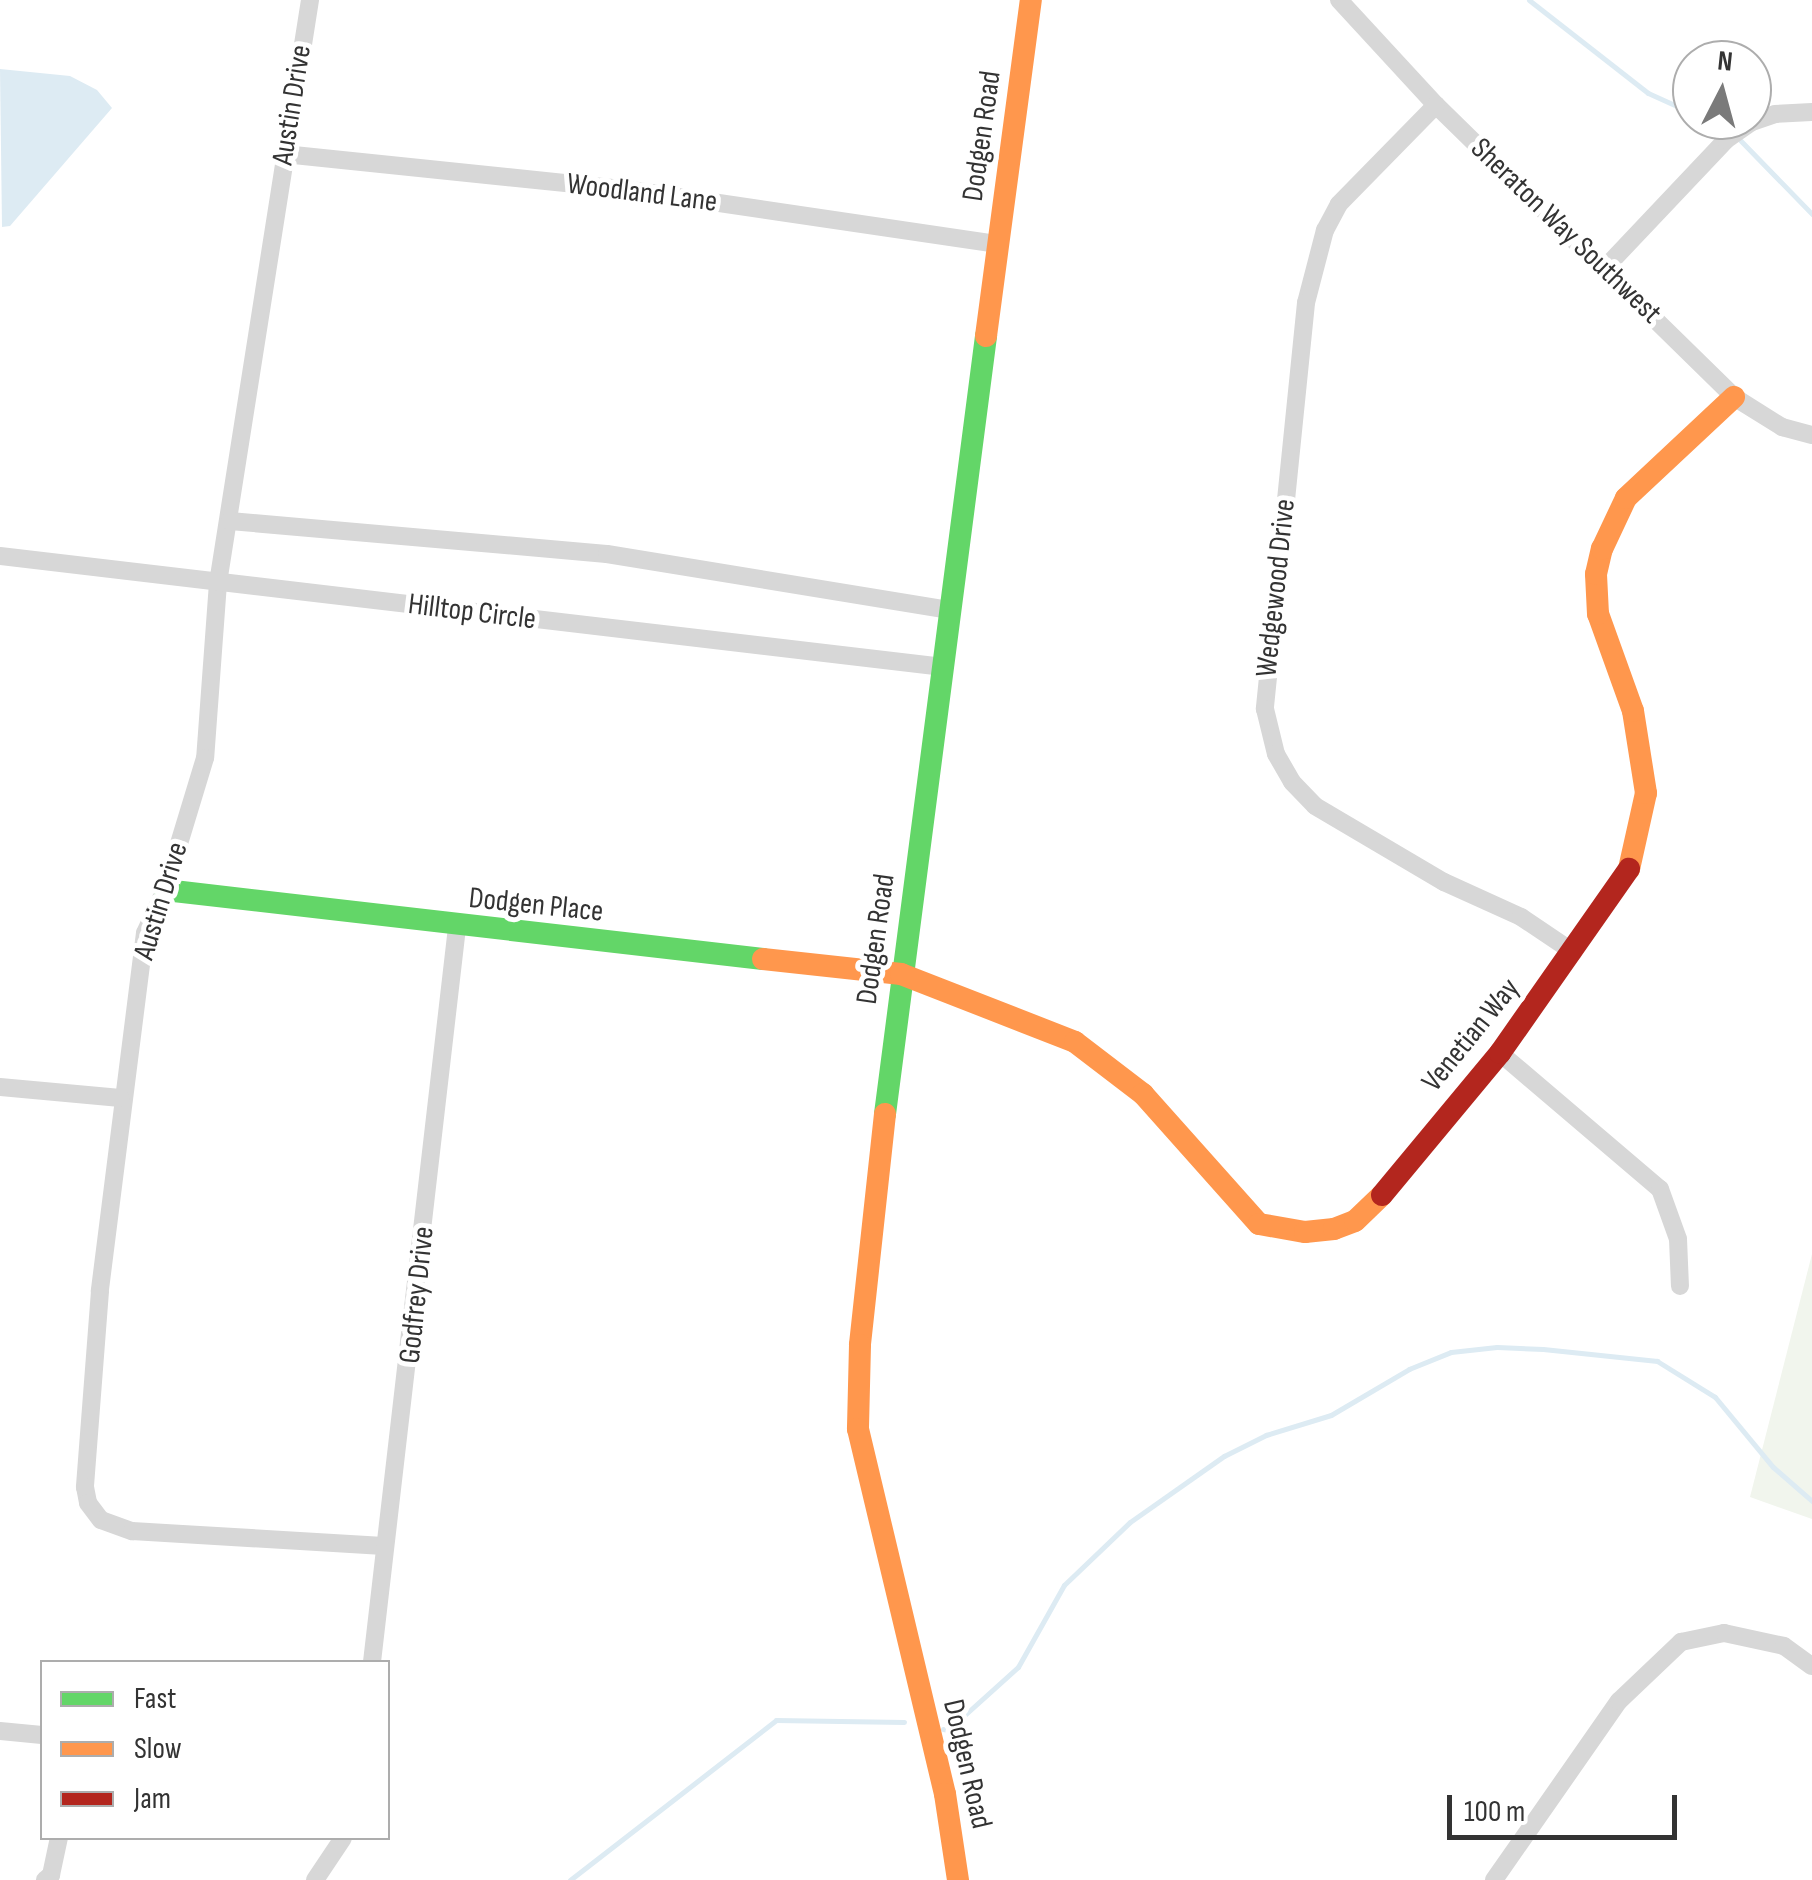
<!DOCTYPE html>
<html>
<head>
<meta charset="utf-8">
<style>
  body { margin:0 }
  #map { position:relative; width:1812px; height:1880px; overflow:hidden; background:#fff; font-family:"Sofia Sans Condensed",sans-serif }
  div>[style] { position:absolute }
  .green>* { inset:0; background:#f1f5ed }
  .water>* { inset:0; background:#ddebf3 }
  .stream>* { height:5px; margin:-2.5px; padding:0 2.5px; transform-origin:2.5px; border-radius:2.5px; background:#ddebf3 }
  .street>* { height:18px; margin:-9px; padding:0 9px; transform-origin:9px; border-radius:9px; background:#d7d7d7 }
  .fast>* { height:22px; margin:-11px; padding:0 11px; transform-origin:11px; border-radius:11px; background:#63d668 }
  .slow>* { height:22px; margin:-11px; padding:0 11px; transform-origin:11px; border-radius:11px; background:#ff974d }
  .jam>* { height:22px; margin:-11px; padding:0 11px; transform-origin:11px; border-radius:11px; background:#b3261e }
  span { translate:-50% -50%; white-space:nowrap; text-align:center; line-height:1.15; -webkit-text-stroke:10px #fff; paint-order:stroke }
  .street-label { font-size:30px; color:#333 }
  .legend { position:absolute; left:40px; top:1660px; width:350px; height:180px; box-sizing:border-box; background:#fff; border:2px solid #adadad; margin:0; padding:12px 18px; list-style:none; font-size:30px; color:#333 }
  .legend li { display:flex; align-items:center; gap:20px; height:50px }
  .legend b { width:50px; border:2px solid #adadad }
  .north { position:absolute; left:1672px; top:40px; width:100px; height:100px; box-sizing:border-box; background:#fff; border:2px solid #adadad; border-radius:50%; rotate:6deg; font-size:28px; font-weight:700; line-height:40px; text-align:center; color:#333 }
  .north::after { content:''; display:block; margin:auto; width:35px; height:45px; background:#7a7a7a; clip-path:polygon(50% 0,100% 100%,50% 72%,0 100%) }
  .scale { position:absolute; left:1447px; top:1795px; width:230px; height:45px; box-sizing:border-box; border:5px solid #333; border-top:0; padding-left:12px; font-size:30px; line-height:35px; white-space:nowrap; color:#333; -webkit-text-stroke:8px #fff; paint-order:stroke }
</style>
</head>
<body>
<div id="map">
  <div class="green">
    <i style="clip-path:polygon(1812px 1254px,1812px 1519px,1750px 1497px)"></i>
  </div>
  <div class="water">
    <i style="clip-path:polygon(0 69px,70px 76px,97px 90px,112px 108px,10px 226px,2px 227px)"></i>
  </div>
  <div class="stream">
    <i style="left:1529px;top:0;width:151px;rotate:38deg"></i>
    <i style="left:1648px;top:93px;width:48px;rotate:24.4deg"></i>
    <i style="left:1706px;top:120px;width:14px;rotate:34deg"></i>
    <i style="left:1741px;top:141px;width:102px;rotate:45.8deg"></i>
    <i style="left:943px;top:1729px;width:5px;rotate:11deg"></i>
    <i style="left:948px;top:1730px;width:94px;rotate:-42deg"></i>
    <i style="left:1018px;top:1667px;width:94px;rotate:-60.7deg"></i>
    <i style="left:1064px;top:1585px;width:91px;rotate:-43.7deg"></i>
    <i style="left:1130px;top:1522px;width:115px;rotate:-35.1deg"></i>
    <i style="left:1224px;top:1456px;width:47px;rotate:-26.6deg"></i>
    <i style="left:1266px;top:1435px;width:68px;rotate:-17.1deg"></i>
    <i style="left:1331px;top:1415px;width:91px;rotate:-30.5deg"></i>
    <i style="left:1409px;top:1369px;width:45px;rotate:-22deg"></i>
    <i style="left:1451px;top:1352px;width:46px;rotate:-6.2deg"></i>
    <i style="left:1497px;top:1347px;width:46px;rotate:2.5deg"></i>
    <i style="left:1543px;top:1349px;width:115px;rotate:6deg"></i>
    <i style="left:1657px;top:1361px;width:68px;rotate:31.8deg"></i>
    <i style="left:1715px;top:1397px;width:91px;rotate:50.4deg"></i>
    <i style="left:1773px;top:1467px;width:52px;rotate:41.1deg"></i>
    <i style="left:570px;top:1880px;width:261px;rotate:-37.8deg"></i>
    <i style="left:776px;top:1720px;width:128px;rotate:0.9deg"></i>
  </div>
  <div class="street">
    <i style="left:310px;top:0;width:590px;rotate:98.97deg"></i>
    <i style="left:218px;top:583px;width:175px;rotate:94.2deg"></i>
    <i style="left:205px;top:758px;width:138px;rotate:106.9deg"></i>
    <i style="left:165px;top:890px;width:47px;rotate:114.9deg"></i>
    <i style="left:145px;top:933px;width:361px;rotate:97.2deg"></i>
    <i style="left:100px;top:1291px;width:197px;rotate:94.4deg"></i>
    <i style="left:85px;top:1487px;width:16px;rotate:79deg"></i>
    <i style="left:88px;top:1503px;width:21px;rotate:53deg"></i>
    <i style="left:101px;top:1520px;width:33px;rotate:20deg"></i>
    <i style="left:132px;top:1531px;width:252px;rotate:3.4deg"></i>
    <i style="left:1339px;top:0;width:143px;rotate:47.3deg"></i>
    <i style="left:1436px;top:105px;width:417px;rotate:44.4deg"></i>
    <i style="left:1734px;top:397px;width:57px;rotate:32deg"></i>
    <i style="left:1782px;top:427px;width:31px;rotate:15deg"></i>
    <i style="left:1436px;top:105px;width:139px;rotate:134.4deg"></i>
    <i style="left:1339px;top:204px;width:30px;rotate:118deg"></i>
    <i style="left:1325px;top:230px;width:75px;rotate:104.6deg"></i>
    <i style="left:1306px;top:303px;width:408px;rotate:95.8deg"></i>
    <i style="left:1265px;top:709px;width:46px;rotate:76.3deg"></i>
    <i style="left:1276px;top:754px;width:32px;rotate:60deg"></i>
    <i style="left:1292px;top:782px;width:33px;rotate:46deg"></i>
    <i style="left:1315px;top:806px;width:150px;rotate:30.5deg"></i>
    <i style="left:1444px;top:882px;width:85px;rotate:24.4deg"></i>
    <i style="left:1521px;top:917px;width:63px;rotate:33.9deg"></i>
    <i style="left:284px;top:154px;width:342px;rotate:5.9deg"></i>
    <i style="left:624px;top:189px;width:378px;rotate:8.4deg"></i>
    <i style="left:1603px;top:270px;width:179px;rotate:-46.6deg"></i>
    <i style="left:1726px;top:140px;width:32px;rotate:-35deg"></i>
    <i style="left:1752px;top:122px;width:24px;rotate:-19deg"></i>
    <i style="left:1775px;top:114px;width:37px;rotate:-3deg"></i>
    <i style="left:230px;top:521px;width:378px;rotate:5deg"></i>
    <i style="left:607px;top:554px;width:346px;rotate:9.3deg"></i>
    <i style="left:0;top:556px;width:950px;rotate:6.71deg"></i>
    <i style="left:1500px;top:1053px;width:210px;rotate:40.4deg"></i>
    <i style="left:1660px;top:1189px;width:53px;rotate:70.2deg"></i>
    <i style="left:1678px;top:1239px;width:47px;rotate:87.6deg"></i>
    <i style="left:0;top:1087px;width:121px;rotate:5.2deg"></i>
    <i style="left:372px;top:1662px;width:740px;rotate:-83.4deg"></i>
    <i style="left:0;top:1731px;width:42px;rotate:5.4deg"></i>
    <i style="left:45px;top:1880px;width:8px;rotate:-40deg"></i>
    <i style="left:51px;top:1875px;width:38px;rotate:-78deg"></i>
    <i style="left:315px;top:1880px;width:50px;rotate:-56.3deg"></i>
    <i style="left:1494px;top:1880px;width:218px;rotate:-55.1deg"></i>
    <i style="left:1619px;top:1701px;width:86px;rotate:-43.6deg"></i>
    <i style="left:1681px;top:1642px;width:44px;rotate:-11.8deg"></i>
    <i style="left:1724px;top:1633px;width:61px;rotate:12.2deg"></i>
    <i style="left:1784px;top:1646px;width:34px;rotate:36deg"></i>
  </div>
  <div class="fast">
    <i style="left:165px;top:890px;width:602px;rotate:6.58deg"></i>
    <i style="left:885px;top:1114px;width:785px;rotate:-82.6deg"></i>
  </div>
  <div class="slow">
    <i style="left:986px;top:336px;width:339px;rotate:-82.4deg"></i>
    <i style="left:1629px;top:869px;width:78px;rotate:-77.4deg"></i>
    <i style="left:1646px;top:793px;width:83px;rotate:-99deg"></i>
    <i style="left:1633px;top:711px;width:103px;rotate:-109.8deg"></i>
    <i style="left:1598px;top:614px;width:40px;rotate:-92.9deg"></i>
    <i style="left:1596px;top:574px;width:26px;rotate:-77deg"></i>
    <i style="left:1602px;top:549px;width:56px;rotate:-64.8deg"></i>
    <i style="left:1626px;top:498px;width:148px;rotate:-43.1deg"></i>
    <i style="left:763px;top:959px;width:139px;rotate:6.2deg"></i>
    <i style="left:901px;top:974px;width:187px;rotate:21.3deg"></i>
    <i style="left:1075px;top:1042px;width:86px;rotate:37.4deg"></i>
    <i style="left:1143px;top:1094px;width:174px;rotate:48.3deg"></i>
    <i style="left:1259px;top:1224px;width:47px;rotate:9.9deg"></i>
    <i style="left:1305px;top:1232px;width:29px;rotate:-6deg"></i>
    <i style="left:1334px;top:1229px;width:22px;rotate:-21deg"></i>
    <i style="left:1355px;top:1221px;width:37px;rotate:-44deg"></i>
    <i style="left:885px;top:1114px;width:232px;rotate:96.2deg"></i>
    <i style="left:860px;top:1345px;width:84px;rotate:91.4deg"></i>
    <i style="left:858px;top:1429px;width:375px;rotate:76.6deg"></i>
    <i style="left:945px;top:1794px;width:87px;rotate:81.4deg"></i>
  </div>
  <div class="jam">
    <i style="left:1382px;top:1195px;width:185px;rotate:-50.3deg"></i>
    <i style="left:1500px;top:1053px;width:225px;rotate:-55deg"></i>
  </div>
  <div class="street-label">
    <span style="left:292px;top:105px;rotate:-81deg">Austin Drive</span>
    <span style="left:982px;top:136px;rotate:-82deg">Dodgen Road</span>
    <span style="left:642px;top:193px;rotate:7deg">Woodland Lane</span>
    <span style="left:1566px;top:231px;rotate:44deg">Sheraton Way Southwest</span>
    <span style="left:1276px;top:588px;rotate:-84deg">Wedgewood Drive</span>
    <span style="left:472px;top:612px;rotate:7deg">Hilltop Circle</span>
    <span style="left:161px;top:901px;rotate:-73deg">Austin Drive</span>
    <span style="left:536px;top:905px;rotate:6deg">Dodgen Place</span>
    <span style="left:876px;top:939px;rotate:-82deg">Dodgen Road</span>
    <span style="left:1471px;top:1035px;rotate:-51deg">Venetian Way</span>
    <span style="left:417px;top:1295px;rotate:-84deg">Godfrey Drive</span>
    <span style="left:967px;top:1764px;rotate:77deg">Dodgen Road</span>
  </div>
  <ul class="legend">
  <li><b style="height:12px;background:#63d668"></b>Fast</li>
  <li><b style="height:12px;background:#ff974d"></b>Slow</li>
  <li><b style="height:12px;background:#b3261e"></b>Jam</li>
  </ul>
  <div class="north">N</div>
  <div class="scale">100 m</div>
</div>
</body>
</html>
